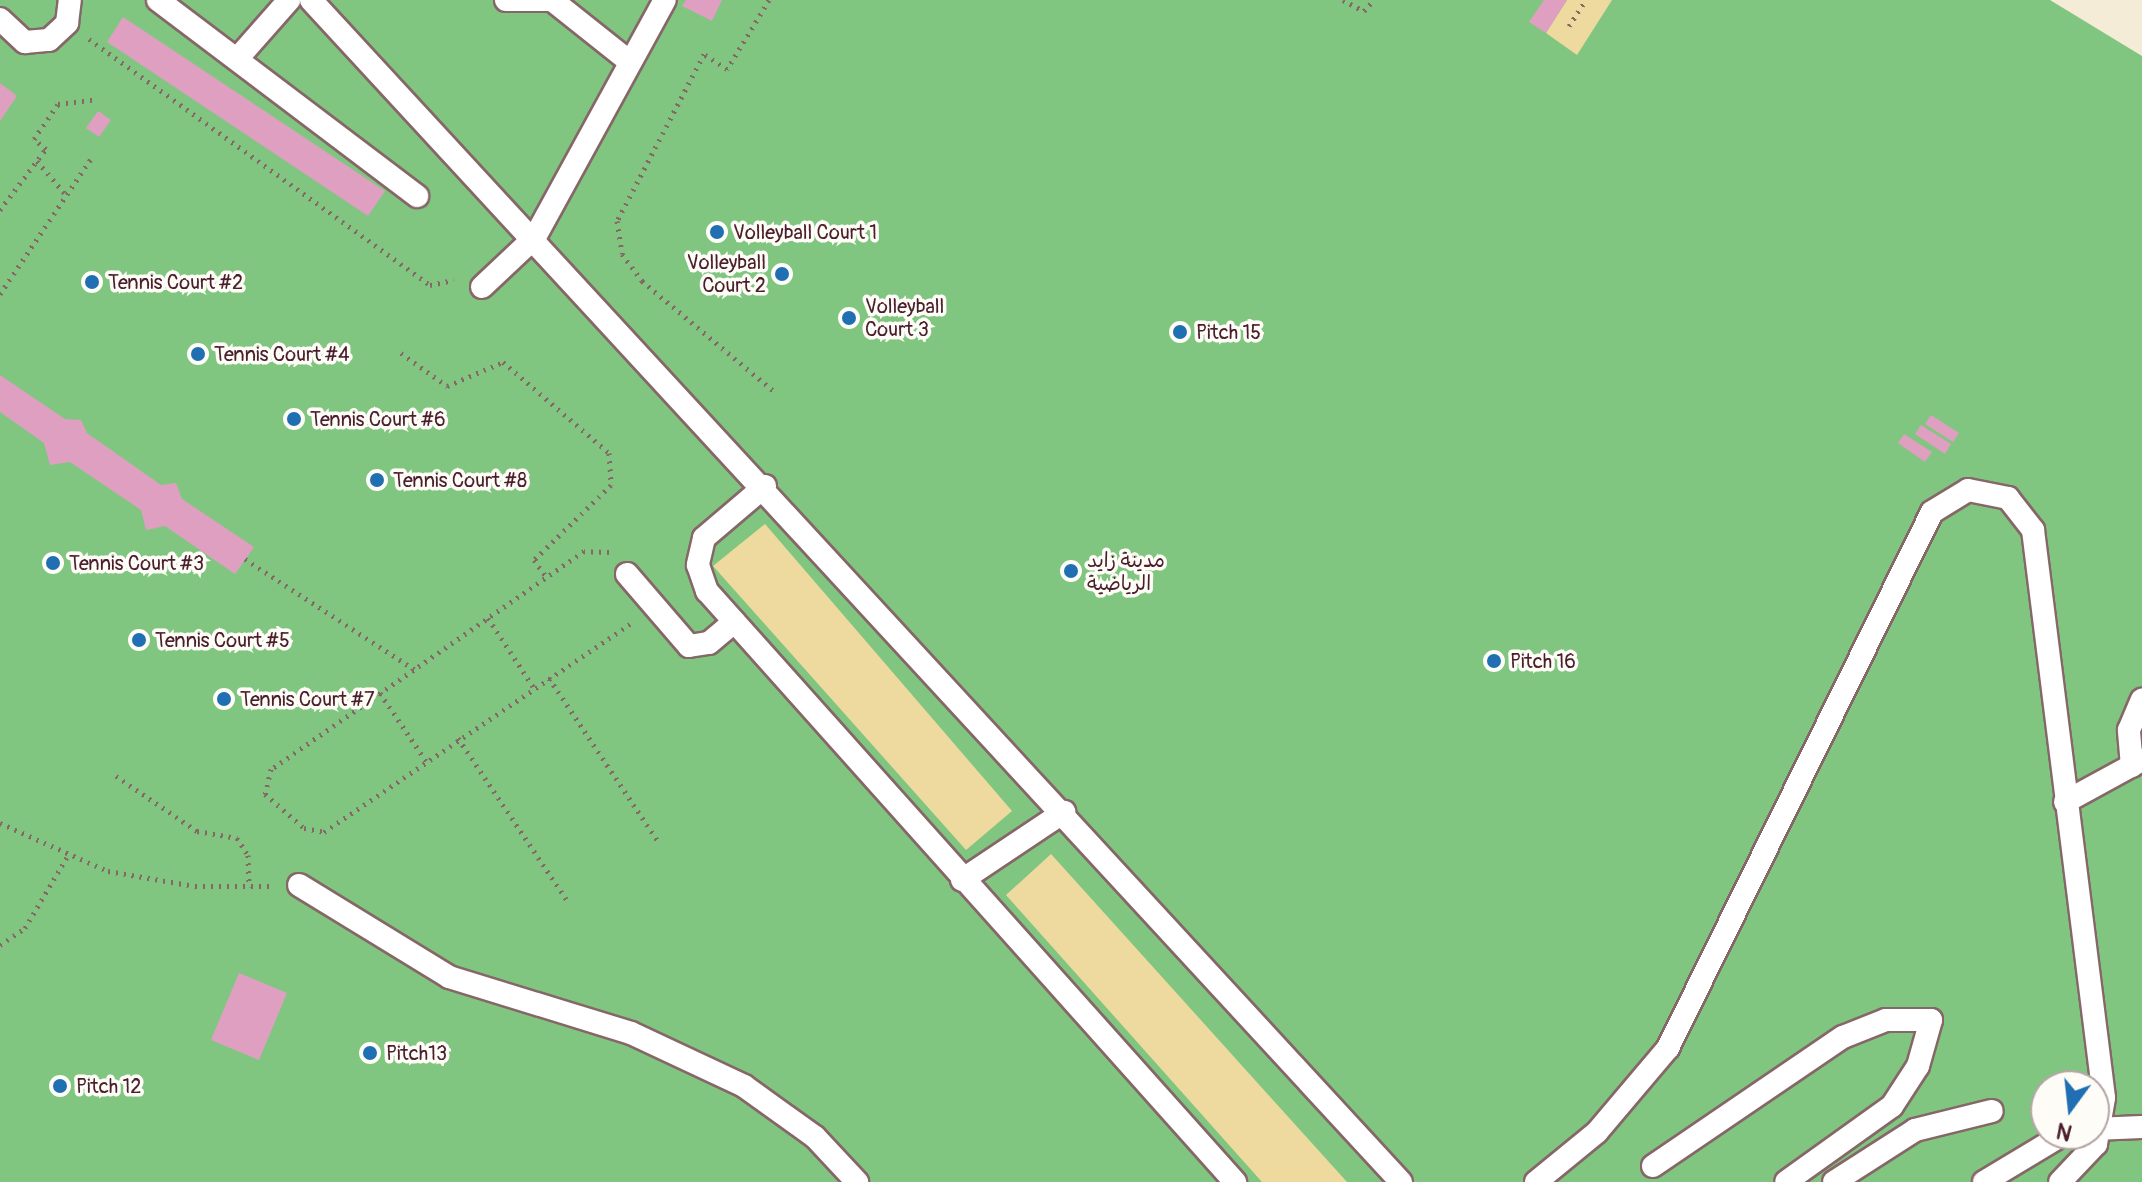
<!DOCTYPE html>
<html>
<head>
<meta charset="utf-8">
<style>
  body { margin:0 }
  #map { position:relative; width:2142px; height:1182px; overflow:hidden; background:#f5ecd8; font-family:Pangolin,"Playpen Sans Arabic",sans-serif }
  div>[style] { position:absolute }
  .green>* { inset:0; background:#81c680 }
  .sand>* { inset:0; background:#eeda9e }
  .building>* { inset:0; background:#de9fc1 }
  .path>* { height:5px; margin-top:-2.5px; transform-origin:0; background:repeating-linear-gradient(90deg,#866768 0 2px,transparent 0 8px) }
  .roads { filter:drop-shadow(2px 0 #866768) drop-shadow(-2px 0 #866768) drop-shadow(0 2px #866768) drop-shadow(0 -2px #866768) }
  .lane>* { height:22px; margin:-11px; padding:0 11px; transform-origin:11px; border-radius:11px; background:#fff }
  .dots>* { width:22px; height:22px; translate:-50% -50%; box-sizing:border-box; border:4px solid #fdfcf7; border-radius:50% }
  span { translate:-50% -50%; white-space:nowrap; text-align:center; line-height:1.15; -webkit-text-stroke:7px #fdfcf7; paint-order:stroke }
  .poi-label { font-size:20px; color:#4a1f2b }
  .left { translate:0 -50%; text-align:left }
  .right { translate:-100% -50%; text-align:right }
  .north { position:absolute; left:2030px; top:1070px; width:80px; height:80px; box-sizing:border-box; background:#fdfcf7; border:2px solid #b5a4a5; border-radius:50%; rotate:195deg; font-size:22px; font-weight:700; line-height:32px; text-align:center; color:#4a1f2b }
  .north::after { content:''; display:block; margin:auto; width:28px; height:36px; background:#1f6fb2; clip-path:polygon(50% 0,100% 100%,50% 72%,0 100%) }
</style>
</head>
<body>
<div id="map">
  <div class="green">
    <i style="clip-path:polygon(evenodd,0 0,2050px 0,2142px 56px,2142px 1182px,0 1182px,0 0,2046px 1086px,2094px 1086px,2094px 1134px,2046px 1134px,2046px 1086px)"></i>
  </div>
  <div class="sand">
    <i style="clip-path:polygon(1567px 0,1612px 0,1577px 55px,1546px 33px)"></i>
    <i style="clip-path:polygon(765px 524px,1012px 811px,966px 850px,713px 566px)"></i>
    <i style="clip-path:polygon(1051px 854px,1347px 1182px,1262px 1182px,1006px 895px)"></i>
  </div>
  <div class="building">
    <i style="clip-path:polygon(686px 0,722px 0,712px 21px,682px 6px)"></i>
    <i style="clip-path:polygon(1544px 0,1567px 0,1546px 33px,1529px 22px)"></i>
    <i style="clip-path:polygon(123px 17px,385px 191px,368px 216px,107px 42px)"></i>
    <i style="clip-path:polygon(0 83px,17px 96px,0 121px)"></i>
    <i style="clip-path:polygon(98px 111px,111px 120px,99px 137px,86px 128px)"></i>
    <i style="clip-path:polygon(0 375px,65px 419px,81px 420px,87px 433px,161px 485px,176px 483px,182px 499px,254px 547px,235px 574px,165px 526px,146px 530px,141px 510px,70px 462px,50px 465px,44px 443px,0 412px)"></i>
    <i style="clip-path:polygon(1931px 415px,1959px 433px,1953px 442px,1925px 424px)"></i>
    <i style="clip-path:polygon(1921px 425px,1951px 444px,1945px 454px,1915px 434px)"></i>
    <i style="clip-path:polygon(1904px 434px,1932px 452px,1925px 462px,1898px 443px)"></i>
    <i style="clip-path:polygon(239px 973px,287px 993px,259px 1060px,211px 1040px)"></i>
  </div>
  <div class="path">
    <i style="left:769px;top:0;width:81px;rotate:121.3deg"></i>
    <i style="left:727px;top:69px;width:27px;rotate:-147deg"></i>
    <i style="left:704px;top:54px;width:188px;rotate:117.5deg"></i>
    <i style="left:617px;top:221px;width:33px;rotate:81deg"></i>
    <i style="left:622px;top:254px;width:34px;rotate:53deg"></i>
    <i style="left:642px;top:281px;width:175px;rotate:39.9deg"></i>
    <i style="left:1343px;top:0;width:24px;rotate:28deg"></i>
    <i style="left:1364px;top:11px;width:15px;rotate:-48deg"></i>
    <i style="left:1569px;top:26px;width:31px;rotate:-57deg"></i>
    <i style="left:89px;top:39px;width:420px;rotate:35.8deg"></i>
    <i style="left:430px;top:285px;width:24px;rotate:-12deg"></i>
    <i style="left:37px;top:161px;width:45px;rotate:49.5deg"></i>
    <i style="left:0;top:210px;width:76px;rotate:-53deg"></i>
    <i style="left:46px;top:149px;width:16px;rotate:-140deg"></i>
    <i style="left:34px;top:139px;width:42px;rotate:-55.6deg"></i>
    <i style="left:58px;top:104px;width:38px;rotate:-7deg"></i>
    <i style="left:0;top:294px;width:165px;rotate:-56.1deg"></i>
    <i style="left:401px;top:353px;width:57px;rotate:35.7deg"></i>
    <i style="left:447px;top:386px;width:61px;rotate:-23.2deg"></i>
    <i style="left:503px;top:362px;width:140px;rotate:40.6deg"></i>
    <i style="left:609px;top:453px;width:32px;rotate:86deg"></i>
    <i style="left:611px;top:485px;width:107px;rotate:135.8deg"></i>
    <i style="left:534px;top:560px;width:22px;rotate:54deg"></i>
    <i style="left:609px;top:552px;width:25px;rotate:-178deg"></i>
    <i style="left:584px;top:551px;width:381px;rotate:145.1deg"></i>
    <i style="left:271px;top:769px;width:26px;rotate:103deg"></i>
    <i style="left:265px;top:794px;width:52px;rotate:41.1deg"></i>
    <i style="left:304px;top:828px;width:20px;rotate:11deg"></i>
    <i style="left:324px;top:832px;width:370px;rotate:-34.2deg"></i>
    <i style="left:245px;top:559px;width:203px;rotate:33.1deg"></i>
    <i style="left:488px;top:618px;width:84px;rotate:56.7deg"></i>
    <i style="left:549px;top:678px;width:195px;rotate:56.3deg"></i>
    <i style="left:380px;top:693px;width:82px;rotate:55.9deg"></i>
    <i style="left:458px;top:738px;width:194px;rotate:56.1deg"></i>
    <i style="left:116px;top:776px;width:98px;rotate:34.2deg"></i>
    <i style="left:197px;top:831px;width:41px;rotate:9.9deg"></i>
    <i style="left:237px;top:838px;width:20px;rotate:57deg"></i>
    <i style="left:248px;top:855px;width:32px;rotate:88deg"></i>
    <i style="left:0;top:823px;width:118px;rotate:24deg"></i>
    <i style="left:108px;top:871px;width:88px;rotate:9.8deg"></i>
    <i style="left:195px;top:886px;width:76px"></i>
    <i style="left:0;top:945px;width:30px;rotate:-34deg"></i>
    <i style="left:25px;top:928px;width:82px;rotate:-59.4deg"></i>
  </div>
  <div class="roads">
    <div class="lane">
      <i style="left:158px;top:0;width:325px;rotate:37.1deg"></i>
      <i style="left:311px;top:0;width:1608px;rotate:47.32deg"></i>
      <i style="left:506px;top:0;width:47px"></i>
      <i style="left:552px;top:0;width:100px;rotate:38.5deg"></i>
      <i style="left:0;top:19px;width:34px;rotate:43deg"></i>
      <i style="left:25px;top:42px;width:24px;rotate:-5deg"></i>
      <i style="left:49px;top:40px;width:25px;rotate:-43deg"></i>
      <i style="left:67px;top:23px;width:23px;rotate:-83deg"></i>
      <i style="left:237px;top:59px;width:79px;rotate:-48.6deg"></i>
      <i style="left:482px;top:287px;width:73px;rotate:-43.3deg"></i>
      <i style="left:535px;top:237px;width:270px;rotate:-61.3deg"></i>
      <i style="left:765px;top:486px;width:80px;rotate:139.6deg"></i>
      <i style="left:704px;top:538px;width:28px;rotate:103deg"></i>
      <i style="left:698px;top:565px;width:28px;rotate:71deg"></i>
      <i style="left:707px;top:591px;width:793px;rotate:48.22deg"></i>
      <i style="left:627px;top:574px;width:95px;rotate:49.3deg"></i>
      <i style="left:689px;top:646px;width:20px;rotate:-9deg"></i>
      <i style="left:709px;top:643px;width:33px;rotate:-40deg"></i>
      <i style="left:2132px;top:766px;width:36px;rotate:-95deg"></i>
      <i style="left:2129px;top:730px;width:33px;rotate:-67deg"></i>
      <i style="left:2065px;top:802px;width:88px;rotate:-28.6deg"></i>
      <i style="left:962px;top:880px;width:123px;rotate:-33.7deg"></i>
      <i style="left:299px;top:885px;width:176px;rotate:31.5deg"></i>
      <i style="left:449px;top:977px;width:190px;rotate:17.1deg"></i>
      <i style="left:631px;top:1033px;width:125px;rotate:25.1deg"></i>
      <i style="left:744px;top:1086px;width:87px;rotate:35.7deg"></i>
      <i style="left:815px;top:1137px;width:62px;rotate:47deg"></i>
      <i style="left:2094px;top:1129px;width:48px;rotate:-2.4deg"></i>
      <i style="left:1653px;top:1166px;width:230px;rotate:-34.2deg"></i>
      <i style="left:1843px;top:1037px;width:46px;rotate:-21.6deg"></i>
      <i style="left:1886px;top:1020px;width:45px"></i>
      <i style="left:1931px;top:1020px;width:48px;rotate:105.8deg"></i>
      <i style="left:1918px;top:1066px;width:48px;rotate:123deg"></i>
      <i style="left:1892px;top:1106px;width:130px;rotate:144.4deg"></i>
      <i style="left:1536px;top:1182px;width:79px;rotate:-39.3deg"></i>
      <i style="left:1597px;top:1132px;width:110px;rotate:-49.8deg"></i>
      <i style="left:1668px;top:1048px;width:597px;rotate:-63.78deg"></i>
      <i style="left:1932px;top:512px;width:42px;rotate:-31.4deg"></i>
      <i style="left:1968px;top:490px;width:41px;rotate:11.3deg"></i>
      <i style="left:2008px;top:498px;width:41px;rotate:52deg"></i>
      <i style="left:2033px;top:530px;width:572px;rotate:82.87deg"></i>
      <i style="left:2104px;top:1098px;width:47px;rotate:99.9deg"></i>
      <i style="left:2096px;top:1144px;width:52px;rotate:133.5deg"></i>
      <i style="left:1834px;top:1182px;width:96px;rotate:-32.7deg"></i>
      <i style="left:1915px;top:1130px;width:79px;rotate:-13.9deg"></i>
      <i style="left:1984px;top:1182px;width:93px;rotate:-31deg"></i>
    </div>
  </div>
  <div class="dots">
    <i style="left:717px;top:232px;background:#1f6fb2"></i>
    <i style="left:782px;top:274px;background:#1f6fb2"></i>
    <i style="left:92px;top:282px;background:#1f6fb2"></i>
    <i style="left:849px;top:318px;background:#1f6fb2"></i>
    <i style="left:1180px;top:332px;background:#1f6fb2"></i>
    <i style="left:198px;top:354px;background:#1f6fb2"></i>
    <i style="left:294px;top:419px;background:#1f6fb2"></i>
    <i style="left:377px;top:480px;background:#1f6fb2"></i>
    <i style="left:53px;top:563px;background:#1f6fb2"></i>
    <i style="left:1071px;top:571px;background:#1f6fb2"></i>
    <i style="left:139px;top:640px;background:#1f6fb2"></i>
    <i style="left:1494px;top:661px;background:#1f6fb2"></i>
    <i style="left:224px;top:699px;background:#1f6fb2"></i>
    <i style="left:370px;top:1053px;background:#1f6fb2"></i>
    <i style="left:60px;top:1086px;background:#1f6fb2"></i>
  </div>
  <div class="poi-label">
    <span class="left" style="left:733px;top:232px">Volleyball Court 1</span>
    <span class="right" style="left:766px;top:274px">Volleyball<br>Court 2</span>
    <span class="left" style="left:108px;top:282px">Tennis Court #2</span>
    <span class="left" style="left:865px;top:318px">Volleyball<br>Court 3</span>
    <span class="left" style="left:1196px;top:332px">Pitch 15</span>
    <span class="left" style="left:214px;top:354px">Tennis Court #4</span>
    <span class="left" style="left:310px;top:419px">Tennis Court #6</span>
    <span class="left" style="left:393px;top:480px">Tennis Court #8</span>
    <span class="left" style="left:1087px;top:572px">مدينة زايد<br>الرياضية</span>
    <span class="left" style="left:69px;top:563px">Tennis Court #3</span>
    <span class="left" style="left:155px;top:640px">Tennis Court #5</span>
    <span class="left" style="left:1510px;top:661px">Pitch 16</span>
    <span class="left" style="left:240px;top:699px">Tennis Court #7</span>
    <span class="left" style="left:386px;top:1053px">Pitch13</span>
    <span class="left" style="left:76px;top:1086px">Pitch 12</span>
  </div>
  <div class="north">N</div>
</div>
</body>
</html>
